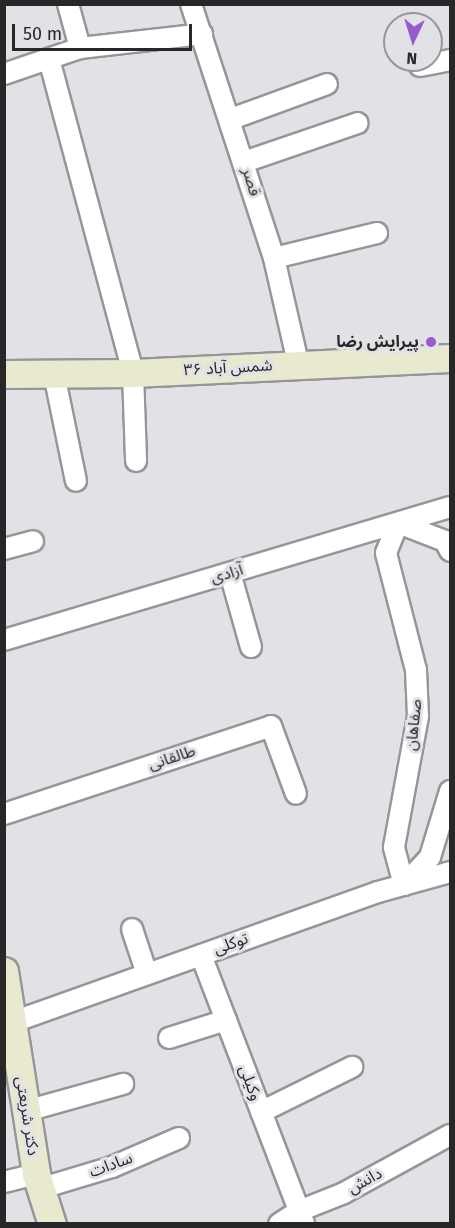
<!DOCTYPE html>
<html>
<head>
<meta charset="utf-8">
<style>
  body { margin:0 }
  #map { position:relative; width:455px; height:1228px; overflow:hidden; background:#e2e2e6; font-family:"Fira Sans","Noto Sans Arabic",sans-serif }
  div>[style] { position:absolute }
  .roads { filter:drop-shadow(2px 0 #96969a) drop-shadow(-2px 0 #96969a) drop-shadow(0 2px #96969a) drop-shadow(0 -2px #96969a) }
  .street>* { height:20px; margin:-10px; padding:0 10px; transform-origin:10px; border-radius:10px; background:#fff }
  .secondary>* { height:27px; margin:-13.5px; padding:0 13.5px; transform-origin:13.5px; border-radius:13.5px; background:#e9e9cf }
  .dots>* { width:16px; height:16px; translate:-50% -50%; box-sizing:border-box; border:3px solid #e2e2e6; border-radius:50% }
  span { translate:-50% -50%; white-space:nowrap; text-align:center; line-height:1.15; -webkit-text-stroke:6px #e2e2e6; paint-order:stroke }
  .street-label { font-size:16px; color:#272728 }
  .poi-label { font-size:16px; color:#272728; font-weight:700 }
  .right { translate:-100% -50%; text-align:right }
  .frame { position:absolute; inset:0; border:6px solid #272728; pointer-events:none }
  .north { position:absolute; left:383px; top:12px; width:60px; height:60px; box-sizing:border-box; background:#e2e2e6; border:2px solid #97979a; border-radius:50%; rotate:184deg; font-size:16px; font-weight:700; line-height:24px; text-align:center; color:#272728 }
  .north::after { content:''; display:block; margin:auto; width:21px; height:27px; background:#985ad1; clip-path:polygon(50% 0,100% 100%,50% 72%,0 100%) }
  .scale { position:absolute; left:12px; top:24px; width:180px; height:27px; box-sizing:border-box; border:3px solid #272728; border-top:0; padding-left:8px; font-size:18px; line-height:21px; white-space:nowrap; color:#272728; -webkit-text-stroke:4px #e2e2e6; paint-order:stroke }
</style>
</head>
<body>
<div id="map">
  <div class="roads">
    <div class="street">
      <i style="left:68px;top:4px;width:46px;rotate:74.7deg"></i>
      <i style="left:191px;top:4px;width:267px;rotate:71.9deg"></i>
      <i style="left:274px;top:258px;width:108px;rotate:77.1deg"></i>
      <i style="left:49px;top:59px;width:325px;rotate:75deg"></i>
      <i style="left:133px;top:373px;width:88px;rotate:88deg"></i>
      <i style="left:420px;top:66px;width:31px;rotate:-11deg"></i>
      <i style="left:4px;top:74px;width:80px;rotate:-18.9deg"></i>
      <i style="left:80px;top:48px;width:123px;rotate:-6.5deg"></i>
      <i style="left:231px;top:119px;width:102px;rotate:-20deg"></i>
      <i style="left:244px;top:162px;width:120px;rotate:-18.9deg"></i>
      <i style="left:274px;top:258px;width:106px;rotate:-13.6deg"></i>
      <i style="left:54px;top:374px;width:109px;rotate:78.4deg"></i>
      <i style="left:4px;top:549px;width:30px;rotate:-15deg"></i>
      <i style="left:230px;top:573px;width:77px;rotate:74.2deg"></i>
      <i style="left:4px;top:640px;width:465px;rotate:-16.6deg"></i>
      <i style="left:4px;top:814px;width:281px;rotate:-18.2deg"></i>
      <i style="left:271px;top:726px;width:72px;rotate:69.8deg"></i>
      <i style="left:404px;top:885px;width:39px;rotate:-105deg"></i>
      <i style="left:394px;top:847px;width:133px;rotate:-79.6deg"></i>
      <i style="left:418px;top:716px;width:46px;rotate:-92.5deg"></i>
      <i style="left:416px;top:670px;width:121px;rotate:-104.4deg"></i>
      <i style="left:386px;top:553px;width:32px;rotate:-68deg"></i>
      <i style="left:398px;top:523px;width:50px;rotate:21deg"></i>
      <i style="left:445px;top:541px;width:11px;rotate:63deg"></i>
      <i style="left:404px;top:885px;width:38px;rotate:-47deg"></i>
      <i style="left:430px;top:857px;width:69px;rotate:-73.1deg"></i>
      <i style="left:132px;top:929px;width:47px;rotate:71.6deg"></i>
      <i style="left:201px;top:955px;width:288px;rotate:69deg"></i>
      <i style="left:13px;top:1022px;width:387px;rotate:-19.6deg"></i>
      <i style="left:378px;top:892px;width:75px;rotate:-15.5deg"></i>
      <i style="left:169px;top:1038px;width:60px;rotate:-17.5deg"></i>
      <i style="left:26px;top:1111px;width:101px;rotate:-15.6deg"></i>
      <i style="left:261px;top:1112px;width:102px;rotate:-26.3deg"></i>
      <i style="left:4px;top:1182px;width:33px;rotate:-14deg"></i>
      <i style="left:42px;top:1188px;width:73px;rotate:-16.7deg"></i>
      <i style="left:112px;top:1167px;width:73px;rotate:-23.4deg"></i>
      <i style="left:279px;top:1224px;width:24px;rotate:-33deg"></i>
      <i style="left:299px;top:1211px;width:48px;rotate:-21.8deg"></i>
      <i style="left:344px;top:1193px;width:121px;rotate:-28.7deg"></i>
    </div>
    <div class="secondary">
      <i style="left:4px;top:374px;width:129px;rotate:-0.4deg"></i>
      <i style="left:133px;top:373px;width:317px;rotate:-2.7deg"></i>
      <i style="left:4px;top:971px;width:206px;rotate:81deg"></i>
      <i style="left:36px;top:1174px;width:52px;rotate:72.3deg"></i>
    </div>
  </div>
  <div class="dots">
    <i style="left:431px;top:342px;background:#985ad1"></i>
  </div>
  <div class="street-label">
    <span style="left:251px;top:182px;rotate:73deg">قصر</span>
    <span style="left:228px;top:368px;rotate:-3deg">شمس آباد ۳۶</span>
    <span style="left:227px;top:574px;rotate:-17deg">آزادی</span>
    <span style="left:414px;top:725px;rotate:-84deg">صفاهان</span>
    <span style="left:172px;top:758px;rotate:-18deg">طالقانی</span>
    <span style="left:231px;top:944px;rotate:-20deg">توکلی</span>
    <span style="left:250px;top:1083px;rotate:69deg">وکیلی</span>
    <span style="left:27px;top:1116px;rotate:81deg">دکتر شریعتی</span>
    <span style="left:111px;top:1165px;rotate:-20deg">سادات</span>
    <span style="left:365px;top:1181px;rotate:-29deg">دانش</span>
  </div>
  <div class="poi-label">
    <span class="right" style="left:419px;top:342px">پیرایش رضا</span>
  </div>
  <div class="frame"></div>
  <div class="north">N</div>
  <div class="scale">50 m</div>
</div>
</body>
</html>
